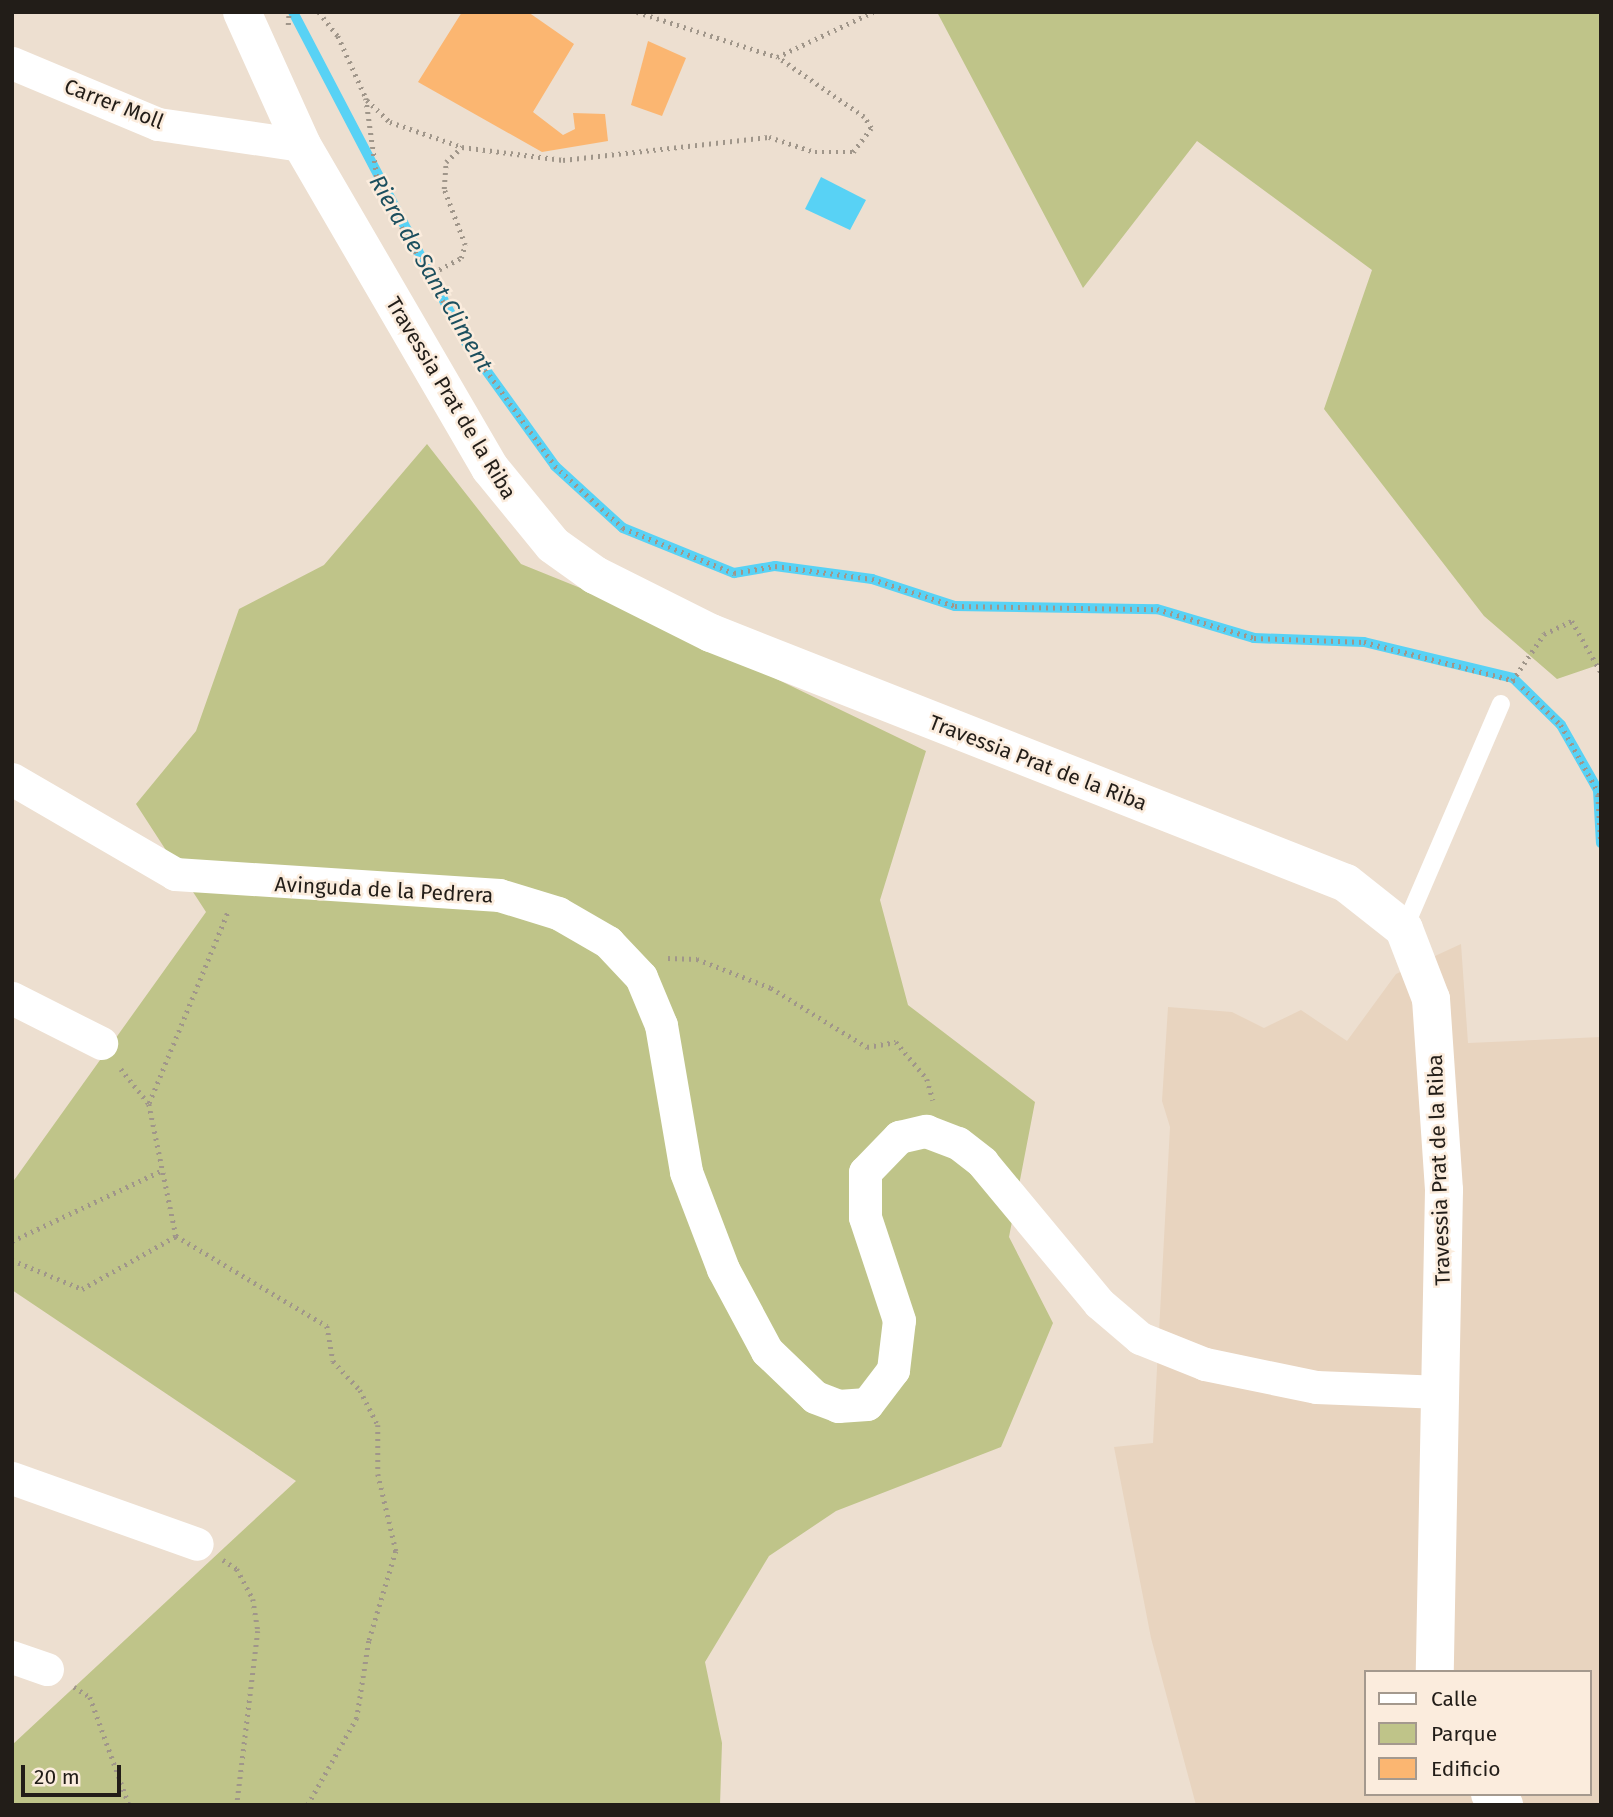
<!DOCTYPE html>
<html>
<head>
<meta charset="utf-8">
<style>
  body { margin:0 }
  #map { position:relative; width:1613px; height:1817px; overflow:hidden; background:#eddfd0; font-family:"Fira Sans",sans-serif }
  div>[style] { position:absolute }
  .built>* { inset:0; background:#e8d4bf }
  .green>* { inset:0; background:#bfc489 }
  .water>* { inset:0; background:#58d2f5 }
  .stream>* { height:10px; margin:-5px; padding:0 5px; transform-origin:5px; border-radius:5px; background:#58d2f5 }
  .building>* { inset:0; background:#fbb671 }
  .path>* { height:4.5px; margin-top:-2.25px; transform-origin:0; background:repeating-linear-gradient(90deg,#a0968a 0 2px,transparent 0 7px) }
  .service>* { height:18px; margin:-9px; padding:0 9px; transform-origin:9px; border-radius:9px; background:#fff }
  .minor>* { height:33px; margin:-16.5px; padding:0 16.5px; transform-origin:16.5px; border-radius:16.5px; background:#fff }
  .tertiary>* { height:38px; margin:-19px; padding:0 19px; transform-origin:19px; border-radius:19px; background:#fff }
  span { translate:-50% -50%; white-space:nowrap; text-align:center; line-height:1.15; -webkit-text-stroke:5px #fbecdd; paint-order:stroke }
  .street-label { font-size:21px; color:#221d18 }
  .water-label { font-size:23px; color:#1c4f5e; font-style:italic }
  .frame { position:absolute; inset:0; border:14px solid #221d18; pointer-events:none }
  .legend { position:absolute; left:1364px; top:1670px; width:228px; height:126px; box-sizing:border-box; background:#fbecdd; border:2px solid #a4998e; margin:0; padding:9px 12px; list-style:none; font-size:21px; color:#221d18 }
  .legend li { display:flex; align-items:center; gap:14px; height:35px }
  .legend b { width:35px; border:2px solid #a4998e }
  .scale { position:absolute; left:21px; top:1765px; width:100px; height:32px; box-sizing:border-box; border:4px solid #221d18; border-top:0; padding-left:9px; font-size:21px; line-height:24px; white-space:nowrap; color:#221d18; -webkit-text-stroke:5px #fbecdd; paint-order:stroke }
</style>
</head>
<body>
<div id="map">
  <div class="built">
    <i style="clip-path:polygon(evenodd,1461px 944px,1468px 1043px,1601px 1037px,1601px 1805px,1196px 1805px,1151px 1638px,1114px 1447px,1153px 1443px,1170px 1127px,1162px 1101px,1168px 1007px,1232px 1012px,1264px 1028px,1301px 1010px,1347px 1041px,1396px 974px,1461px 944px,1366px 1672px,1590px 1672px,1590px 1794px,1366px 1794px,1366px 1672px)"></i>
  </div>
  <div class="green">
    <i style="clip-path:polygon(937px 12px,1601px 12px,1601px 664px,1557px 679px,1484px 616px,1324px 409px,1372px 270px,1197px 141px,1083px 288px)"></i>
    <i style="clip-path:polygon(427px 444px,521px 564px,625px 606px,926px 751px,880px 900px,908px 1005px,1035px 1102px,1009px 1237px,1053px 1323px,1001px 1447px,836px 1511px,769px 1556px,705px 1662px,722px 1743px,720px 1805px,12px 1805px,12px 1745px,296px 1481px,12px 1290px,12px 1183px,206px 912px,136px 804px,196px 731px,239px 609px,324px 565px)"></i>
  </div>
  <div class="water">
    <i style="clip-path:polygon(821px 177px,866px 200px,850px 230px,805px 209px)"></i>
  </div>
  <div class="stream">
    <i style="left:293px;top:12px;width:371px;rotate:62.4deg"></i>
    <i style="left:465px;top:341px;width:154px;rotate:54.2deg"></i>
    <i style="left:555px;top:466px;width:92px;rotate:42.4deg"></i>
    <i style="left:623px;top:528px;width:120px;rotate:22.1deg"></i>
    <i style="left:734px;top:573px;width:42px;rotate:-9.7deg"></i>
    <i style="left:775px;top:566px;width:98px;rotate:7.6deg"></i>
    <i style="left:872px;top:579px;width:87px;rotate:18deg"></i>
    <i style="left:955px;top:606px;width:202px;rotate:0.9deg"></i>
    <i style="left:1157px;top:609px;width:101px;rotate:16.6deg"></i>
    <i style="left:1254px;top:638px;width:110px;rotate:2.1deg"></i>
    <i style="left:1364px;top:642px;width:153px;rotate:13.6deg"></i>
    <i style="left:1513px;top:678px;width:67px;rotate:44.4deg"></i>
    <i style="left:1561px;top:725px;width:75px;rotate:60.4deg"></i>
    <i style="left:1598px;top:790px;width:53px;rotate:86.8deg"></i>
  </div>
  <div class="building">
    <i style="clip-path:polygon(462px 12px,528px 12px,574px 44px,533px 112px,563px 135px,575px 129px,573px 113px,605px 114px,608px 141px,542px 152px,418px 82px)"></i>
    <i style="clip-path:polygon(648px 41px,686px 58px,662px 116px,631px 105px)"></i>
  </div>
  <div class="path">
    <i style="left:319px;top:12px;width:31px;rotate:52deg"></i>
    <i style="left:338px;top:36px;width:68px;rotate:65.7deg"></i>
    <i style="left:366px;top:98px;width:87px;rotate:82.1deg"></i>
    <i style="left:378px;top:184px;width:179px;rotate:61deg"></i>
    <i style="left:465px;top:341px;width:154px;rotate:54.2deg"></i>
    <i style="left:555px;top:466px;width:92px;rotate:42.4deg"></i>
    <i style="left:623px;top:528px;width:120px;rotate:22.1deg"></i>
    <i style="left:734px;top:573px;width:42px;rotate:-9.7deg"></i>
    <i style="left:775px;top:566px;width:98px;rotate:7.6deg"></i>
    <i style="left:872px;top:579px;width:87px;rotate:18deg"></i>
    <i style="left:955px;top:606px;width:202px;rotate:0.9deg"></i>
    <i style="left:1157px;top:609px;width:101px;rotate:16.6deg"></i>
    <i style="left:1254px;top:638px;width:110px;rotate:2.1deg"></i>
    <i style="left:1364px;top:642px;width:157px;rotate:14.4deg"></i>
    <i style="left:637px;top:12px;width:147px;rotate:17.8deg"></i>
    <i style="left:288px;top:25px;width:13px;rotate:-86deg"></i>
    <i style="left:367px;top:100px;width:32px;rotate:44deg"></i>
    <i style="left:390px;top:122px;width:76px;rotate:19.1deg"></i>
    <i style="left:427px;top:276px;width:38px;rotate:-28deg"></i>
    <i style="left:461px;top:258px;width:14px;rotate:-73deg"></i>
    <i style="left:465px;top:245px;width:60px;rotate:-110.6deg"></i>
    <i style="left:444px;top:189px;width:27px;rotate:-86deg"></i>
    <i style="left:446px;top:162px;width:22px;rotate:-43deg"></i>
    <i style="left:462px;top:147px;width:102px;rotate:7.3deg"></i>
    <i style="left:563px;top:160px;width:207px;rotate:-6.4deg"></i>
    <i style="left:769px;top:137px;width:48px;rotate:18.1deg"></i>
    <i style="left:815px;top:152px;width:38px"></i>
    <i style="left:853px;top:152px;width:30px;rotate:-53deg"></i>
    <i style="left:871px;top:128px;width:13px;rotate:-122deg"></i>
    <i style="left:864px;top:117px;width:106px;rotate:-145.4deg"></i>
    <i style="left:777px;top:57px;width:106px;rotate:-25.1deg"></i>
    <i style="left:1512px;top:681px;width:57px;rotate:-55.8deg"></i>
    <i style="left:1544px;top:634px;width:31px;rotate:-25deg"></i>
    <i style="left:1572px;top:621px;width:59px;rotate:60.4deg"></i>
    <i style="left:1522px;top:687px;width:54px;rotate:44.3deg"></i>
    <i style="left:1561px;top:725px;width:82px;rotate:60.9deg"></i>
    <i style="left:1598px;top:795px;width:48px;rotate:86.4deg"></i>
    <i style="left:668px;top:958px;width:29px;rotate:2deg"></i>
    <i style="left:697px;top:959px;width:79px;rotate:21.4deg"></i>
    <i style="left:771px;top:988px;width:113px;rotate:31.6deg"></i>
    <i style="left:867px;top:1047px;width:29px;rotate:-10deg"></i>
    <i style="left:896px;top:1042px;width:48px;rotate:50deg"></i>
    <i style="left:927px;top:1079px;width:22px;rotate:74deg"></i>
    <i style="left:121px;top:1069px;width:45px;rotate:51.3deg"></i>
    <i style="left:149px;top:1104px;width:135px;rotate:78.4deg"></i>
    <i style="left:176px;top:1236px;width:176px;rotate:30.8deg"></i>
    <i style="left:327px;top:1326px;width:36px;rotate:80deg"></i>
    <i style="left:333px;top:1361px;width:40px;rotate:47deg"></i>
    <i style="left:360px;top:1390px;width:39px;rotate:63deg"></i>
    <i style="left:378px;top:1425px;width:49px;rotate:90deg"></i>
    <i style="left:378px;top:1474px;width:79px;rotate:76.8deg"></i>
    <i style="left:396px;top:1551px;width:94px;rotate:106.7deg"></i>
    <i style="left:369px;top:1641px;width:78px;rotate:98.9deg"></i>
    <i style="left:357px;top:1718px;width:100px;rotate:119.4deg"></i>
    <i style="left:149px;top:1103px;width:208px;rotate:-67.6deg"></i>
    <i style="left:12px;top:1241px;width:167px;rotate:-25.2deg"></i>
    <i style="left:12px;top:1260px;width:76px;rotate:22.5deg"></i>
    <i style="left:82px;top:1289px;width:108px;rotate:-29.4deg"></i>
    <i style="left:223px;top:1560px;width:17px;rotate:33deg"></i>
    <i style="left:237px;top:1569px;width:34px;rotate:62deg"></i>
    <i style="left:253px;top:1599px;width:32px;rotate:81deg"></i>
    <i style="left:258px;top:1631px;width:175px;rotate:96.9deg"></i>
    <i style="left:74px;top:1687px;width:19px;rotate:32deg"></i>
    <i style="left:90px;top:1697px;width:115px;rotate:70.1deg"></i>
  </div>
  <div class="service">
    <i style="left:1404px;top:929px;width:245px;rotate:-66.7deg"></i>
  </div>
  <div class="minor">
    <i style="left:12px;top:63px;width:158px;rotate:22.7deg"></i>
    <i style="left:158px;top:124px;width:146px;rotate:8.3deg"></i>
    <i style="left:12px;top:779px;width:189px;rotate:30.2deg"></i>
    <i style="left:175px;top:874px;width:325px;rotate:3.7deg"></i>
    <i style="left:499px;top:895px;width:62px;rotate:17deg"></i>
    <i style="left:558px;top:913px;width:58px;rotate:30.1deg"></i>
    <i style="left:608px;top:942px;width:48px;rotate:46.7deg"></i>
    <i style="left:641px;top:977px;width:52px;rotate:67.4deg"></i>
    <i style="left:661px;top:1025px;width:149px;rotate:80.3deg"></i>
    <i style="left:686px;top:1172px;width:104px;rotate:69.1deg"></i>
    <i style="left:723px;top:1269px;width:93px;rotate:61.8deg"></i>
    <i style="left:767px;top:1351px;width:66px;rotate:43.8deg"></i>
    <i style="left:815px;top:1397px;width:25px;rotate:21deg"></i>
    <i style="left:838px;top:1406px;width:29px;rotate:-4deg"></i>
    <i style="left:867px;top:1404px;width:43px;rotate:-52.6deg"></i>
    <i style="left:893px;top:1370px;width:50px;rotate:-83.2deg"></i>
    <i style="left:899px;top:1320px;width:108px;rotate:-108.3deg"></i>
    <i style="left:865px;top:1217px;width:45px;rotate:-90deg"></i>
    <i style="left:865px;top:1172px;width:49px;rotate:-45.8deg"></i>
    <i style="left:899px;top:1137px;width:28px;rotate:-13deg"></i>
    <i style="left:926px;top:1131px;width:34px;rotate:21deg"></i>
    <i style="left:958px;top:1143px;width:31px;rotate:38deg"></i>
    <i style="left:982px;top:1162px;width:183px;rotate:50.3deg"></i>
    <i style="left:1099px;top:1303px;width:54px;rotate:40.5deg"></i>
    <i style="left:1140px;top:1338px;width:70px;rotate:21.8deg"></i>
    <i style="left:1205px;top:1364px;width:113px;rotate:11.7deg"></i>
    <i style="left:1316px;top:1387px;width:125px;rotate:2.3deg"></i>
    <i style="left:12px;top:998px;width:100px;rotate:26.8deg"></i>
    <i style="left:12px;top:1478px;width:196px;rotate:19.6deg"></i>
    <i style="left:12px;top:1657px;width:37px;rotate:19deg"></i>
  </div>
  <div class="tertiary">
    <i style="left:242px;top:12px;width:146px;rotate:65.7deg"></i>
    <i style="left:302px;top:145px;width:374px;rotate:59.8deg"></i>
    <i style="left:490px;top:468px;width:99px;rotate:50.7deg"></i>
    <i style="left:553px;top:545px;width:52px;rotate:35.5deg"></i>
    <i style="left:595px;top:575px;width:130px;rotate:26.6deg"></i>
    <i style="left:711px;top:633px;width:682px;rotate:21.49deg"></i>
    <i style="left:1346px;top:883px;width:74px;rotate:38.4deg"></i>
    <i style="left:1404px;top:929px;width:75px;rotate:68.9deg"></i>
    <i style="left:1431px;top:999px;width:191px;rotate:86.1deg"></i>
    <i style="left:1444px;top:1190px;width:482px;rotate:91.1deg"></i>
    <i style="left:1490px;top:1794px;width:18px;rotate:38deg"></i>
  </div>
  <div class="street-label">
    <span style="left:114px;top:104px;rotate:21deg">Carrer Moll</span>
    <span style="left:451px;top:398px;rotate:59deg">Travessia Prat de la Riba</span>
    <span style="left:1038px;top:763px;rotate:21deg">Travessia Prat de la Riba</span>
    <span style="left:384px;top:890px;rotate:3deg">Avinguda de la Pedrera</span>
    <span style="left:1439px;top:1170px;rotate:-92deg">Travessia Prat de la Riba</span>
  </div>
  <div class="water-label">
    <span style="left:431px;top:273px;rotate:60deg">Riera de Sant Climent</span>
  </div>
  <div class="frame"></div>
  <ul class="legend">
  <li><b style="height:9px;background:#fff"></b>Calle</li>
  <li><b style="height:19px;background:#bfc489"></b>Parque</li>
  <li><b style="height:19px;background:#fbb671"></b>Edificio</li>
  </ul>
  <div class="scale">20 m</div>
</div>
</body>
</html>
